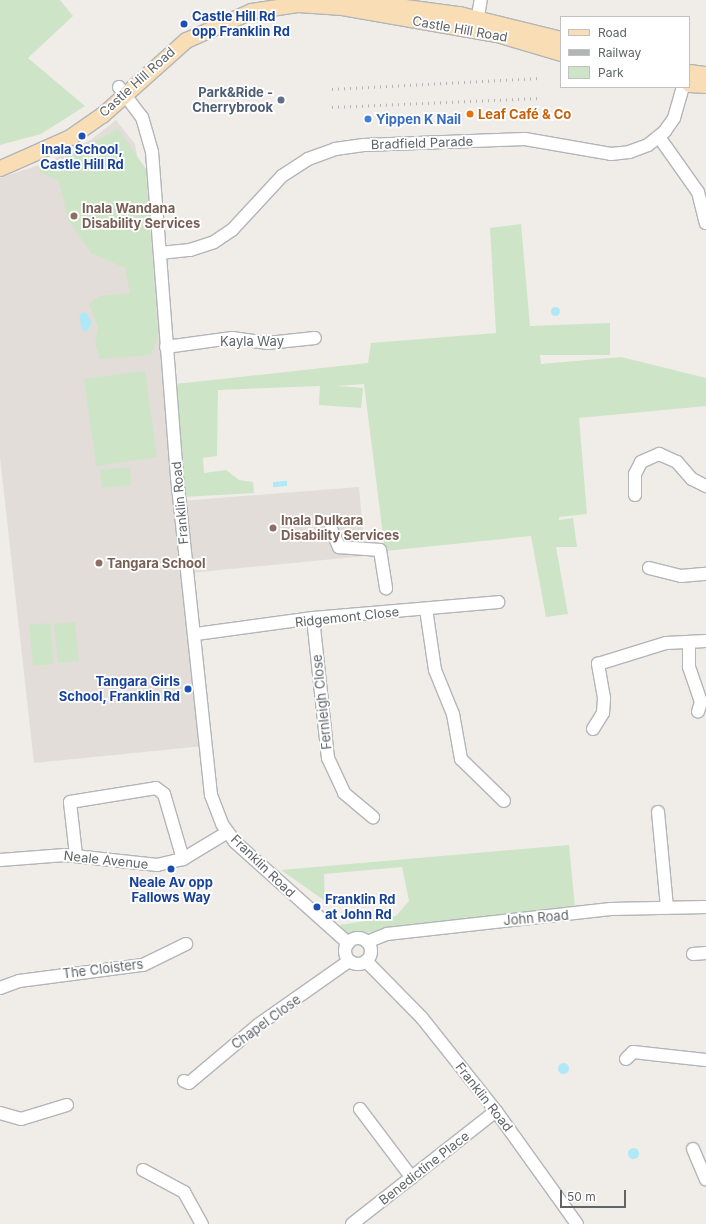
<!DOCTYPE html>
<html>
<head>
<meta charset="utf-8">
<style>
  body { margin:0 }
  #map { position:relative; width:706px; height:1224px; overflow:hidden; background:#f0ece8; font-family:Inter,sans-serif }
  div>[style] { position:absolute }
  .education>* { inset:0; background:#e2ddd9 }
  .green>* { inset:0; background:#cde5c6 }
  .water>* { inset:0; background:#afe9f8 }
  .round { border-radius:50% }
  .roads { filter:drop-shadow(1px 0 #b2b6b8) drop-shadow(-1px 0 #b2b6b8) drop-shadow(0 1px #b2b6b8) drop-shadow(0 -1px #b2b6b8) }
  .minor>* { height:12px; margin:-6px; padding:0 6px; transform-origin:6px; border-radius:6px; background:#fff }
  .minor>.ring { margin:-6px; padding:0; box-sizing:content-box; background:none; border:12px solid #fff; border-radius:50% }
  .major>* { height:15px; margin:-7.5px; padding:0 7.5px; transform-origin:7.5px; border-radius:7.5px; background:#f9ddb4 }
  .rail>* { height:2.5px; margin-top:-1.25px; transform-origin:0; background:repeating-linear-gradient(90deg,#b3b4b4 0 1px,transparent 0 6px) }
  .dots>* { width:11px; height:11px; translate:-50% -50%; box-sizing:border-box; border:2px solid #fff; border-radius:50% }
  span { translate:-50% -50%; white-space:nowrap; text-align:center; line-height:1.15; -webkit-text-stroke:3.5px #fff; paint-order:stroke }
  .transit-label { font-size:13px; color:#164399; font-weight:700 }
  .left { translate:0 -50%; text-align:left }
  .right { translate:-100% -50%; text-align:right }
  .street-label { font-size:13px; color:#5f6466 }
  .service-label { font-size:13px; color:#4e5e75; font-weight:700 }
  .food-label { font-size:13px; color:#c56008; font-weight:700 }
  .shop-label { font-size:13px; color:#366cbe; font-weight:700 }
  .education-label { font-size:13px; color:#785e54; font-weight:700 }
  .legend { position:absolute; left:560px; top:16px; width:130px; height:72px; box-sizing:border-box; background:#fff; border:1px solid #bfc1c2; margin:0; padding:5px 7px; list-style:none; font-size:12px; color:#5f6466 }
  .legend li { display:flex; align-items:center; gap:8px; height:20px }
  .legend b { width:20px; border:1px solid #bfc1c2 }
  .scale { position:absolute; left:560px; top:1190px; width:66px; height:18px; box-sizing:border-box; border:2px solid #5f6466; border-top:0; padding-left:5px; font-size:12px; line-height:14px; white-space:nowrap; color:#5f6466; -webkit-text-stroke:3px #fff; paint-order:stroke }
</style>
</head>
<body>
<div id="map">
  <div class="education">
    <i style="clip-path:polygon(116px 120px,135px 144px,154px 254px,204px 746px,34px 763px,0 457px,0 178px,48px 162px,92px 139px)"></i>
    <i style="clip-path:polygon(359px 487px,365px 556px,189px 573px,181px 501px)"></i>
  </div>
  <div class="green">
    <i style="clip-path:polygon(0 0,60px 0,73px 16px,28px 58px,85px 106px,41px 134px,0 145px)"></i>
    <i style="clip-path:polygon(118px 129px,146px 169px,158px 338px,151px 355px,100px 359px,95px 343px,98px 326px,89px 304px,99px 296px,130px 293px,125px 268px,91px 253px,68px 220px,59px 181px,38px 171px)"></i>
    <i style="clip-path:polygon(521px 224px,530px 326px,610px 323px,610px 355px,540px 355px,541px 364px,621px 357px,706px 378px,706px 406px,579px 418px,587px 514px,559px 517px,559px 520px,573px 518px,577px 547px,556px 547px,568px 614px,546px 617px,531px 536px,385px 551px,364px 384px,337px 386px,363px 388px,361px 408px,319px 405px,320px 386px,218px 390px,217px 456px,203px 458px,204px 473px,226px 470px,239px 480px,253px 482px,254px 493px,184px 497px,175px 384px,368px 363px,371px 343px,496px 333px,490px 228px)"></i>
    <i style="clip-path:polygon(145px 371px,157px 457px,96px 466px,84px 379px)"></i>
    <i style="clip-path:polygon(130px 467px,131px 485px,102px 488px,100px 470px)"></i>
    <i style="clip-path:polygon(75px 622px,79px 661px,58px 663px,54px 624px)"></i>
    <i style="clip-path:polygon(50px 623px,54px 664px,33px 666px,29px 625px)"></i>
    <i style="clip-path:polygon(569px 845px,575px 908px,346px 935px,340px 925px,396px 916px,409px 901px,402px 867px,324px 874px,325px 901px,281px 870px)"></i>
  </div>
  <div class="water">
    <i class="round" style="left:550.5px;top:306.5px;width:9px;height:9px"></i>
    <i style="clip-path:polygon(86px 312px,92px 323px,87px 331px,82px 330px,79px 314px)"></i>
    <i style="clip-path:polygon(287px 481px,287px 486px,273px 487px,273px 482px)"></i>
    <i class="round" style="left:557.5px;top:1062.5px;width:11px;height:11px"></i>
    <i class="round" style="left:627.5px;top:1147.5px;width:11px;height:11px"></i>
  </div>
  <div class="roads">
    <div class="minor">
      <i style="left:476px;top:27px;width:27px;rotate:-80deg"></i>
      <i style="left:119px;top:87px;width:38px;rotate:53deg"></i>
      <i style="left:142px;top:117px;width:36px;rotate:74deg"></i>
      <i style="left:152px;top:152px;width:326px;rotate:85.6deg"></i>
      <i style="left:177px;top:477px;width:320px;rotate:83.9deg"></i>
      <i style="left:211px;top:795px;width:31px;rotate:69deg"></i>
      <i style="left:222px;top:824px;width:22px;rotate:54deg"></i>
      <i style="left:235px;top:842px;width:152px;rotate:41.8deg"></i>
      <i style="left:659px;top:137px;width:67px;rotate:54.7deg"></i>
      <i style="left:698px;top:192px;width:32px;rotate:76deg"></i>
      <i style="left:160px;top:253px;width:30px;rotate:-6deg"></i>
      <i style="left:190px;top:250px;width:25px;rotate:-18deg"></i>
      <i style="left:214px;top:242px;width:22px;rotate:-34deg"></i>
      <i style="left:232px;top:230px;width:74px;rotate:-47.2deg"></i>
      <i style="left:282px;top:176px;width:31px;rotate:-33deg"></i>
      <i style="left:308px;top:159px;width:29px;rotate:-20deg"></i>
      <i style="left:335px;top:149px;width:29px;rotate:-8deg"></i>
      <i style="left:364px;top:145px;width:161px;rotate:-2.1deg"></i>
      <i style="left:525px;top:139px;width:87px;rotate:9.9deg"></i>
      <i style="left:611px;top:154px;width:18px;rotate:-6deg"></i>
      <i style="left:629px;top:152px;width:20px;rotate:-20deg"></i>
      <i style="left:648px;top:145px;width:22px;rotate:-39deg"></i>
      <i style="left:665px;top:131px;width:16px;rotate:-55deg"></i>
      <i style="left:674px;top:118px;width:32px;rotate:-74deg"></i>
      <i style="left:166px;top:347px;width:67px;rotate:-7.8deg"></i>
      <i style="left:232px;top:338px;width:36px;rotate:8deg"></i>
      <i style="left:268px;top:343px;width:47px;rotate:-6.1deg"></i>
      <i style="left:635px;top:495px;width:21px;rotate:-90deg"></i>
      <i style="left:635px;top:474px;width:13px;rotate:-63deg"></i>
      <i style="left:641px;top:462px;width:20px;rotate:-24deg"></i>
      <i style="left:659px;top:454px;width:20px;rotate:24deg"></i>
      <i style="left:677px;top:462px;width:23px;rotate:49deg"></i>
      <i style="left:692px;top:479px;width:16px;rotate:27deg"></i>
      <i style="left:331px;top:529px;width:20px;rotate:66deg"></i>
      <i style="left:339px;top:547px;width:41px;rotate:4.2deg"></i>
      <i style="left:380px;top:550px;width:39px;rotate:81deg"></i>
      <i style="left:649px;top:568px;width:33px;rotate:14deg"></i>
      <i style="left:681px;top:576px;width:25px;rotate:-5deg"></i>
      <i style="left:426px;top:609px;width:62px;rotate:81.6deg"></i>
      <i style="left:435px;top:670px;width:48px;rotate:67.8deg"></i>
      <i style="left:453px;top:714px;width:46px;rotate:79.9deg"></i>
      <i style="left:461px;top:759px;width:60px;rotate:44.3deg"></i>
      <i style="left:313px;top:618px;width:141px;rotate:83.9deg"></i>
      <i style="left:328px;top:758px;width:38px;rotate:65deg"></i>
      <i style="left:344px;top:793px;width:38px;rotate:40deg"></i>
      <i style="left:196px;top:634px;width:118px;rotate:-7.8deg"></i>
      <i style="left:313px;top:618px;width:186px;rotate:-4.9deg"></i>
      <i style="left:689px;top:643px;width:24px;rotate:90deg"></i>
      <i style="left:689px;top:667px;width:37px;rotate:71deg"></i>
      <i style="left:701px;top:702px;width:10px;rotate:107deg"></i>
      <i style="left:593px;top:729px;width:19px;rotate:-58deg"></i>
      <i style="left:603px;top:713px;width:15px;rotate:-86deg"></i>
      <i style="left:604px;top:698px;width:35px;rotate:-100deg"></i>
      <i style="left:598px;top:664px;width:71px;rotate:-17.2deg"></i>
      <i style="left:666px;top:643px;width:40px;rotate:-2.9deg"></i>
      <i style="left:658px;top:812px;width:96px;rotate:84.6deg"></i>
      <i style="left:76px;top:855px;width:53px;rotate:-96.5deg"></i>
      <i style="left:70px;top:802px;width:87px;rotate:-9.2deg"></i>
      <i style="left:156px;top:788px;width:10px;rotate:37deg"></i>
      <i style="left:164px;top:794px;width:68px;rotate:73.7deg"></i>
      <i style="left:0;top:860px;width:65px;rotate:-4.4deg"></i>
      <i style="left:65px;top:855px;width:93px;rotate:6.2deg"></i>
      <i style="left:157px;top:865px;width:27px;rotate:-13deg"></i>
      <i style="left:183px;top:859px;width:52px;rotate:-31deg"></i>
      <i class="ring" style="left:345px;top:938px;width:14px;height:14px"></i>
      <i style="left:367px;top:942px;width:22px;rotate:-22deg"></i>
      <i style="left:387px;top:934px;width:225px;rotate:-6.4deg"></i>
      <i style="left:611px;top:909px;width:95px;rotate:-1.2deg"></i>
      <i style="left:693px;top:954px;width:13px;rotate:-4deg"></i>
      <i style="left:366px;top:961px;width:80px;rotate:45.5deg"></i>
      <i style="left:422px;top:1018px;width:119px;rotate:51.5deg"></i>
      <i style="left:496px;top:1111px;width:139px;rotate:54.4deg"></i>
      <i style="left:0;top:988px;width:20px;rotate:-20deg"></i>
      <i style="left:19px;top:981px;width:125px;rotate:-7.4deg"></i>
      <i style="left:143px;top:965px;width:48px;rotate:-26deg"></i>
      <i style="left:626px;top:1059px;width:10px;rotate:-45deg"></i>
      <i style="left:633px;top:1052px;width:73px;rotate:6.3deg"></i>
      <i style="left:184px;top:1081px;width:5px;rotate:22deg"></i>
      <i style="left:189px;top:1083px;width:90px;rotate:-40deg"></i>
      <i style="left:258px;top:1025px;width:111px;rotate:-35.1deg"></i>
      <i style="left:360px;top:1109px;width:86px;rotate:53deg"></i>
      <i style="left:0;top:1113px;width:22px;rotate:16deg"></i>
      <i style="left:21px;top:1119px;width:48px;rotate:-16.9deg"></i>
      <i style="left:693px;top:1149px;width:33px;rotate:67deg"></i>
      <i style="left:143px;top:1170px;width:47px;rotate:28.2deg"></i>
      <i style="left:184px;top:1192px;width:37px;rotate:61deg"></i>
      <i style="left:352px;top:1224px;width:183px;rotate:-38.1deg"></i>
    </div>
    <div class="major">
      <i style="left:352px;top:0;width:108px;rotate:7.5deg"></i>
      <i style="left:459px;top:14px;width:105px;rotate:13.8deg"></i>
      <i style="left:689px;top:72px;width:17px;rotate:7deg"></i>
      <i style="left:689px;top:84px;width:17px;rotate:3deg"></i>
      <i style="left:0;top:168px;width:77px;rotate:-23.9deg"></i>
      <i style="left:70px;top:137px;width:39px;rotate:-35deg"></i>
      <i style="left:102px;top:115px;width:113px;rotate:-41.8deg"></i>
      <i style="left:186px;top:40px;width:71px;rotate:-24deg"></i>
      <i style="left:251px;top:11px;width:48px;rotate:-8.5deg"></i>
      <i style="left:298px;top:4px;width:44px;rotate:3.9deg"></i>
      <i style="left:342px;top:7px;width:157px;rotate:9.9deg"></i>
      <i style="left:497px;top:34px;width:67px;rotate:16.5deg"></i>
    </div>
  </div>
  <div class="rail">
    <i style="left:332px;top:89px;width:208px;rotate:-3deg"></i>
    <i style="left:332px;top:107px;width:209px;rotate:-2.5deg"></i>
  </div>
  <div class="dots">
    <i style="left:184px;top:24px;background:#1a4fb4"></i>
    <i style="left:281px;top:100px;background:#5c6f8a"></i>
    <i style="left:470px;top:114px;background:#e8710a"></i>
    <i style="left:368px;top:119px;background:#3f7fe0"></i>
    <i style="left:82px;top:136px;background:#1a4fb4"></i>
    <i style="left:74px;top:216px;background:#8d6e63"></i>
    <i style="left:273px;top:528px;background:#8d6e63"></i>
    <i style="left:99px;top:563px;background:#8d6e63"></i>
    <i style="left:188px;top:689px;background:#1a4fb4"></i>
    <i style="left:171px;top:869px;background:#1a4fb4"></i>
    <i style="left:317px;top:907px;background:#1a4fb4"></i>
  </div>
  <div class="transit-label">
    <span class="left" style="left:192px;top:24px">Castle Hill Rd<br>opp Franklin Rd</span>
    <span style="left:82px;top:157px">Inala School,<br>Castle Hill Rd</span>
    <span class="right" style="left:180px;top:689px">Tangara Girls<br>School, Franklin Rd</span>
    <span style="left:171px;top:890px">Neale Av opp<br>Fallows Way</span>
    <span class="left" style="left:325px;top:907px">Franklin Rd<br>at John Rd</span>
  </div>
  <div class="street-label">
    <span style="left:460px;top:29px;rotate:10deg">Castle Hill Road</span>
    <span style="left:137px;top:82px;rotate:-42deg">Castle Hill Road</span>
    <span style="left:422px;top:143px;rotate:-2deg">Bradfield Parade</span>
    <span style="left:252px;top:341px">Kayla Way</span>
    <span style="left:180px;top:503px;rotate:-95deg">Franklin Road</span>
    <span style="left:347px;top:617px;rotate:-6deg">Ridgemont Close</span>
    <span style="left:322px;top:702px;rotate:-96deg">Fernleigh Close</span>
    <span style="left:106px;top:860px;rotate:6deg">Neale Avenue</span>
    <span style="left:263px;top:866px;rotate:44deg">Franklin Road</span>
    <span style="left:536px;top:918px;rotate:-5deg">John Road</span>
    <span style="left:103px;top:969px;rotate:-7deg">The Cloisters</span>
    <span style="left:266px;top:1022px;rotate:-36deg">Chapel Close</span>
    <span style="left:484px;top:1097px;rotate:52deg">Franklin Road</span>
    <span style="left:424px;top:1168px;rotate:-38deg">Benedictine Place</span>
  </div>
  <div class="service-label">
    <span class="right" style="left:273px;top:100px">Park&amp;Ride -<br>Cherrybrook</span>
  </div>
  <div class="food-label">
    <span class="left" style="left:478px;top:114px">Leaf Café &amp; Co</span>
  </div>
  <div class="shop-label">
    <span class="left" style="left:376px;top:119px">Yippen K Nail</span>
  </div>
  <div class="education-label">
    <span class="left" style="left:82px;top:216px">Inala Wandana<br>Disability Services</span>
    <span class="left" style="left:281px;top:528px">Inala Dulkara<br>Disability Services</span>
    <span class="left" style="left:107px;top:563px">Tangara School</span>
  </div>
  <ul class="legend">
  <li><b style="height:5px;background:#f9ddb4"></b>Road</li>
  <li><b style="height:5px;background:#b3b4b4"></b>Railway</li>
  <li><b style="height:11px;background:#cde5c6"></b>Park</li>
  </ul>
  <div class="scale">50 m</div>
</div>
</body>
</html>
